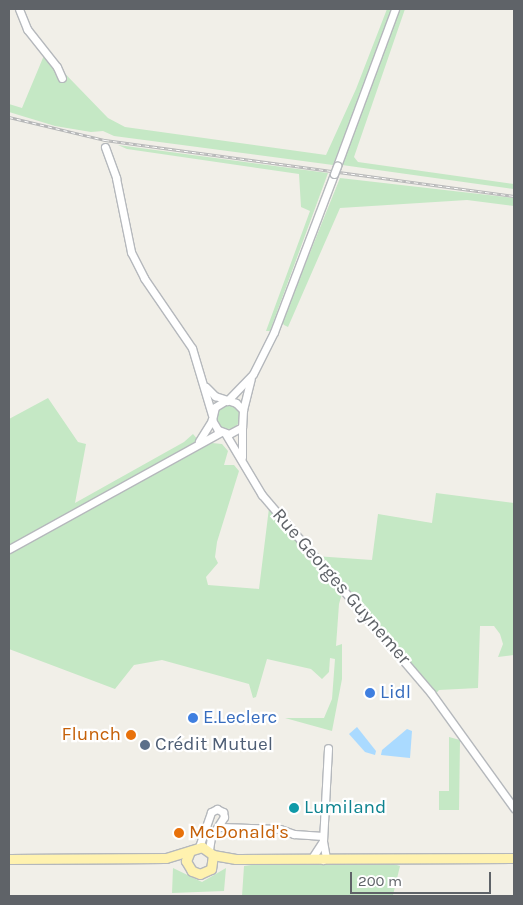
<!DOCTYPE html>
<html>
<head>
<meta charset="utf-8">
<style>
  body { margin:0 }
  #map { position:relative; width:523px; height:905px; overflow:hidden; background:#f1efe8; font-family:Karla,sans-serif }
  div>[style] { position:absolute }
  .green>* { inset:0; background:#c5e8c5 }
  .round { border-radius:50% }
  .water>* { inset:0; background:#aadaff }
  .roads { filter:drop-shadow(1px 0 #b5b8bc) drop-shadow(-1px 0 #b5b8bc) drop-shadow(0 1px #b5b8bc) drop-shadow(0 -1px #b5b8bc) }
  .minor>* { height:7px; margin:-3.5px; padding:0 3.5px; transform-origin:3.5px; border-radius:3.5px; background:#fff }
  .major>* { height:9px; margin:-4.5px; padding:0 4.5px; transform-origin:4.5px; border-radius:4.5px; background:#fff2af }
  .rail>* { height:3px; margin-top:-1.5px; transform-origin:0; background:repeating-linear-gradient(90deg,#fff 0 4px,#b6b7b8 0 8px); box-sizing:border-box; border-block:1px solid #b6b7b8 }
  .bridges { filter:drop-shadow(1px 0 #b5b8bc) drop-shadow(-1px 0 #b5b8bc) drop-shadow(0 1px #b5b8bc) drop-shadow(0 -1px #b5b8bc) }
  .minor-bridge>* { height:7px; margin:-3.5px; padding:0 3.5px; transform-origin:3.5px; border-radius:3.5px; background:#fff }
  .dots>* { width:14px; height:14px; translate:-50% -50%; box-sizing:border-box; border:2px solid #fff; border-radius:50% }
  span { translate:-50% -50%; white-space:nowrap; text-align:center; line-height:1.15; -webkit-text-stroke:4.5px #fff; paint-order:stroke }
  .street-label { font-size:19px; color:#5f6368 }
  .shop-label { font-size:19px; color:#366cbe }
  .left { translate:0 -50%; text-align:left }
  .food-label { font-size:19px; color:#c56008 }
  .right { translate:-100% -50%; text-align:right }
  .service-label { font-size:19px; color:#4e5e75 }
  .culture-label { font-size:19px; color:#0d838f }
  .frame { position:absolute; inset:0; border:10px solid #5f6368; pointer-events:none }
  .scale { position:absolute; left:350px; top:872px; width:141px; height:22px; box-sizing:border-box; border:2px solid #5f6368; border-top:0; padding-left:6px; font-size:15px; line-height:18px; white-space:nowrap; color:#5f6368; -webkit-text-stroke:4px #fff; paint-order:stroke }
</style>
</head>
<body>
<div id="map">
  <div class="green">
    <i style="clip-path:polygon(387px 9px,405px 9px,354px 157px,358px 162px,514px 184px,514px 189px,342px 165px,379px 65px,372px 63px,333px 165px,114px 136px,103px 131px,91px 132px,55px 126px,9px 112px,9px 104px,22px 108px,45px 53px,108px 118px,125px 127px,326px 155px,356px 89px)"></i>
    <i style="clip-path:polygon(118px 145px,328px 173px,270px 331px,266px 331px,310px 211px,301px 207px,299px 174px,127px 149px)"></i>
    <i style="clip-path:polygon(340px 178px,514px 198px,514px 206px,467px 200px,340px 208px,288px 327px,284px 325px,282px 322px)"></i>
    <i style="clip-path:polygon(48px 398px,78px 442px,86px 444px,75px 503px,184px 442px,193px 434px,204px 447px,212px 443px,222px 444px,228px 451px,224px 465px,234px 465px,239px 471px,217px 542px,215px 557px,218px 563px,206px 577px,208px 585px,259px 589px,269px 508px,315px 556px,372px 560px,378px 514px,432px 523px,436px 493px,514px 503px,514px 655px,498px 657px,503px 644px,500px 634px,494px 626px,480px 626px,478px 688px,439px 690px,434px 696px,343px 590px,339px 604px,336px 646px,342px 644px,342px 679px,332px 731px,285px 718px,324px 718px,332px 699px,335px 659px,330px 658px,329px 672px,322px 679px,311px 669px,267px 659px,256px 697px,253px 698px,249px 684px,162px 660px,134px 665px,115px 689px,9px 649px,9px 419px)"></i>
    <i class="round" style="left:216px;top:405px;width:24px;height:24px"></i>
    <i style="clip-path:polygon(449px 737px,460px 740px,459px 810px,439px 810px,439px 791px,449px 791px)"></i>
    <i style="clip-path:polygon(390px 863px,400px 866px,393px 895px,402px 896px,242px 896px,244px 866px,251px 865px)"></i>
    <i style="clip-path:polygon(173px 868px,202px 882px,226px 868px,224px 891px,172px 893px)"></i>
  </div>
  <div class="water">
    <i style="clip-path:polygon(357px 727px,376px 751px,375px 755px,365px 752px,349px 734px)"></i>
    <i style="clip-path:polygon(407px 729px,412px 731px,410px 758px,381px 755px,382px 750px)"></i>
  </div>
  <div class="roads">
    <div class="minor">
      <i style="left:19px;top:9px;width:22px;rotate:68deg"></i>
      <i style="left:27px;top:29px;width:48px;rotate:51.7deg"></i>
      <i style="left:57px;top:67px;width:12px;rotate:66deg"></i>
      <i style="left:105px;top:147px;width:33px;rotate:70deg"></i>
      <i style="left:116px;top:178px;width:76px;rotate:78.5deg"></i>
      <i style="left:131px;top:252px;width:29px;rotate:63deg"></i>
      <i style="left:144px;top:278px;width:85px;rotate:55.6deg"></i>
      <i style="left:192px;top:348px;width:70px;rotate:73.4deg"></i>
      <i style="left:337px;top:166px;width:167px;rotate:-69.7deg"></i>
      <i style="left:206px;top:387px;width:13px;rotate:45deg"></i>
      <i style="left:215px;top:396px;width:22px;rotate:18deg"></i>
      <i style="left:236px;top:403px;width:10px;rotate:45deg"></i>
      <i style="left:243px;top:410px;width:17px;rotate:93deg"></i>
      <i style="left:242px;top:427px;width:15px;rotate:152deg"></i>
      <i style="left:229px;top:434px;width:12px;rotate:-160deg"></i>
      <i style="left:218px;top:430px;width:12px;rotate:-121deg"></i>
      <i style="left:212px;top:420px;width:13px;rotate:-77deg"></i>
      <i style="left:215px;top:407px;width:12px;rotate:-31deg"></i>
      <i style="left:227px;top:401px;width:37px;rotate:-46deg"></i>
      <i style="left:253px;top:374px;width:47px;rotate:-63.4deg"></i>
      <i style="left:274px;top:332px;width:169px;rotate:-69.2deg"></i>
      <i style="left:243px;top:410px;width:32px;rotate:-76deg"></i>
      <i style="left:242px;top:427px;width:30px;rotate:90deg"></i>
      <i style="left:225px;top:433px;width:72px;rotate:59.2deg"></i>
      <i style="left:262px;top:495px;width:260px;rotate:49.5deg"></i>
      <i style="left:431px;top:693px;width:142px;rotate:54.2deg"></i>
      <i style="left:199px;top:441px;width:25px;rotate:-58deg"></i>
      <i style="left:9px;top:549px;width:242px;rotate:-28.9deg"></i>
      <i style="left:221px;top:827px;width:59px;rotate:1.9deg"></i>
      <i style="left:280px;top:829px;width:15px;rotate:20deg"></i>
      <i style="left:294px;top:834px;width:29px;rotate:4deg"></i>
      <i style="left:199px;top:847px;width:37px;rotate:-71deg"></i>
      <i style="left:211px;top:812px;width:7px;rotate:-27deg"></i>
      <i style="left:217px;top:809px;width:7px;rotate:27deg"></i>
      <i style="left:223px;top:812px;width:5px;rotate:79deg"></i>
      <i style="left:224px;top:817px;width:24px;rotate:123deg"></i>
      <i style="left:211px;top:837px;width:13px;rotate:99deg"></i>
      <i style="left:312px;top:858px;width:20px;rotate:-57deg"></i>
      <i style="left:323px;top:860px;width:4px;rotate:-34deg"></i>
      <i style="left:326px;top:858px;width:17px;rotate:-100deg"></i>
      <i style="left:323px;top:841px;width:93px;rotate:-86.9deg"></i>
    </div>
    <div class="major">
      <i style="left:213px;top:855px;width:23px;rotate:10deg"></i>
      <i style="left:236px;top:859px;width:278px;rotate:-0.2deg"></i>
      <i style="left:9px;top:859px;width:157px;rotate:-0.4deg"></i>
      <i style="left:166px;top:858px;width:38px;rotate:-17deg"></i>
      <i style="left:202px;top:847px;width:14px;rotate:36deg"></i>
      <i style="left:213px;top:855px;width:14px;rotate:98deg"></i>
      <i style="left:211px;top:869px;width:12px;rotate:156deg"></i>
      <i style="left:200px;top:874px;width:9px;rotate:-159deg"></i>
      <i style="left:192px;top:871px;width:12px;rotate:-121deg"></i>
      <i style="left:186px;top:861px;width:11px;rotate:-68deg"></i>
    </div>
  </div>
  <div class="rail">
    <i style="left:9px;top:117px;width:99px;rotate:13.5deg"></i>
    <i style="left:105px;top:140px;width:413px;rotate:7.8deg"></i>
  </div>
  <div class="bridges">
    <div class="minor-bridge">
      <i style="left:334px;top:174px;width:9px;rotate:-69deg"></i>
    </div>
  </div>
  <div class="dots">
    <i style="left:370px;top:693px;background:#3f7fe0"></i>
    <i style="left:193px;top:718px;background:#3f7fe0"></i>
    <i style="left:131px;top:735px;background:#e8710a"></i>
    <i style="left:145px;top:745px;background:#5c6f8a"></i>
    <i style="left:294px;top:808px;background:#0f9aa8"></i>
    <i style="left:179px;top:833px;background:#e8710a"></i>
  </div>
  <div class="street-label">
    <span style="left:341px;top:587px;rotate:49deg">Rue Georges Guynemer</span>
  </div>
  <div class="shop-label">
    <span class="left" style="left:380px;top:693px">Lidl</span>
    <span class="left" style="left:203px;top:718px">E.Leclerc</span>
  </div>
  <div class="food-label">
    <span class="right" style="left:121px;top:735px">Flunch</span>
    <span class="left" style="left:189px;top:833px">McDonald's</span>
  </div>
  <div class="service-label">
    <span class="left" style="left:155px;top:745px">Crédit Mutuel</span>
  </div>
  <div class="culture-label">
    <span class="left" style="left:304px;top:808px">Lumiland</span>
  </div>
  <div class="frame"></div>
  <div class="scale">200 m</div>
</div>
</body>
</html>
